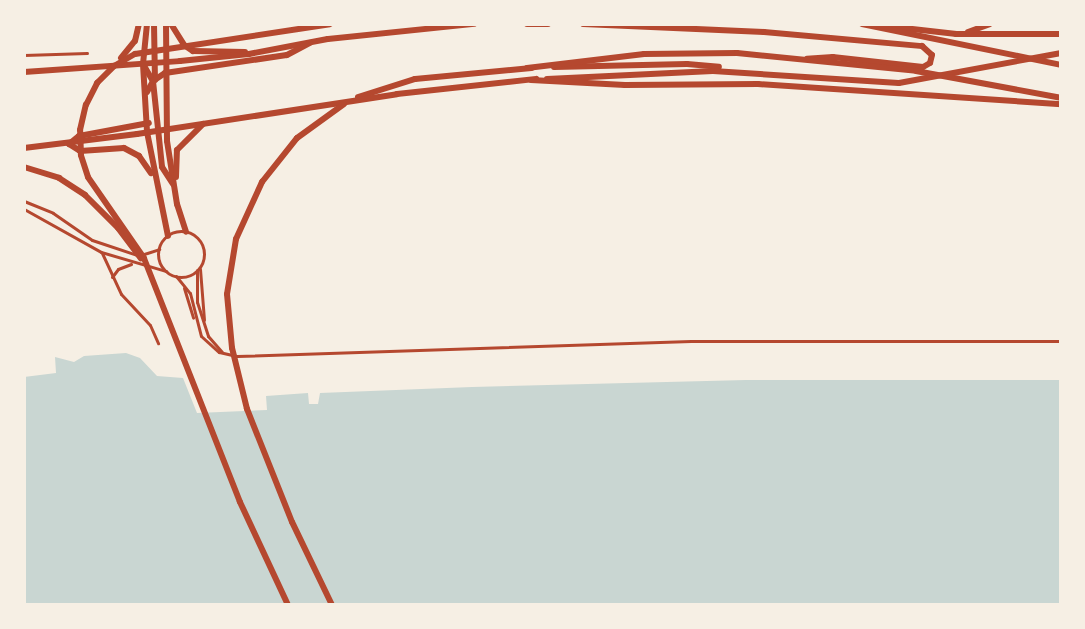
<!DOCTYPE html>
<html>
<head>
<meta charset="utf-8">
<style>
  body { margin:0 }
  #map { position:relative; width:1085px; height:629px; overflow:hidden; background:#f6efe4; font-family:Raleway,sans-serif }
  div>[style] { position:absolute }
  .water>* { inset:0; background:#c9d6d2 }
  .minor>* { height:3px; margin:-1.5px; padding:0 1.5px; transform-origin:1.5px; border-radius:1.5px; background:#b5482f }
  .minor>.ring { margin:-1.5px; padding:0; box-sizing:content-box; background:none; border:3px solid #b5482f; border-radius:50% }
  .primary>* { height:6px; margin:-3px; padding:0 3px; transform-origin:3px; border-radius:3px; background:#b5482f }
  .trunk>* { height:6px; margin:-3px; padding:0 3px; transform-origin:3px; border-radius:3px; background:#b5482f }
  span { translate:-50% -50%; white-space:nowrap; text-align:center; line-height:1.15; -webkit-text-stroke:8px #f6efe4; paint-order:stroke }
  .frame { position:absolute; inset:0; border:26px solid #f6efe4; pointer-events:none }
</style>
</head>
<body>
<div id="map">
  <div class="water">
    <i style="clip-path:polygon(126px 353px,140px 358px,157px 376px,183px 378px,197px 413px,267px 410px,266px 396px,308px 393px,309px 404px,318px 404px,320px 393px,472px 387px,746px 380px,1061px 380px,1061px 605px,24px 605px,24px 377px,56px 373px,55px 357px,74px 362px,84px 356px)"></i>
  </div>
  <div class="minor">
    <i style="left:24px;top:55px;width:63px;rotate:-1.8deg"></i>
    <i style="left:24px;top:201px;width:31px;rotate:22deg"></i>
    <i style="left:53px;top:213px;width:47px;rotate:34.7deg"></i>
    <i style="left:92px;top:240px;width:47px;rotate:18.4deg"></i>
    <i style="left:24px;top:209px;width:88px;rotate:29.2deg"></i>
    <i style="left:101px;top:252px;width:68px;rotate:16.3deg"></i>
    <i class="ring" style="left:158px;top:231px;width:43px;height:43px"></i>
    <i style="left:102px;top:253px;width:45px;rotate:65.1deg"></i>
    <i style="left:121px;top:294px;width:42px;rotate:46.9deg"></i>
    <i style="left:150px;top:325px;width:20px;rotate:66deg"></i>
    <i style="left:144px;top:254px;width:16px;rotate:-18deg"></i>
    <i style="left:200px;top:269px;width:51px;rotate:85.5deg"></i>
    <i style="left:197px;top:270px;width:32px;rotate:90deg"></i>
    <i style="left:197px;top:302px;width:36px;rotate:72deg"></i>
    <i style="left:208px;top:336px;width:21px;rotate:49deg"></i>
    <i style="left:176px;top:276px;width:22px;rotate:51deg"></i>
    <i style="left:190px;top:293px;width:44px;rotate:75.7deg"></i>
    <i style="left:201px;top:336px;width:24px;rotate:42deg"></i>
    <i style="left:219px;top:352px;width:18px;rotate:13deg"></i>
    <i style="left:237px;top:356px;width:454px;rotate:-1.9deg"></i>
    <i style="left:691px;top:341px;width:370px"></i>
    <i style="left:112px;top:277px;width:10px;rotate:-53deg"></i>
    <i style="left:118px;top:269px;width:14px;rotate:-21deg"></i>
    <i style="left:184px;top:288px;width:31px;rotate:73deg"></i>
  </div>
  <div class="primary">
    <i style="left:147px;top:24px;width:40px;rotate:95.7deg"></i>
    <i style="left:143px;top:64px;width:68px;rotate:86.6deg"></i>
    <i style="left:147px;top:132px;width:106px;rotate:78.6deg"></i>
    <i style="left:154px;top:24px;width:56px;rotate:89deg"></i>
    <i style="left:166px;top:24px;width:117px;rotate:89.5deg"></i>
    <i style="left:167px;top:141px;width:64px;rotate:81deg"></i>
    <i style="left:177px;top:204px;width:29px;rotate:72deg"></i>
    <i style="left:171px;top:24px;width:25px;rotate:58deg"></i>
    <i style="left:184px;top:45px;width:11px;rotate:34deg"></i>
    <i style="left:193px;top:51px;width:52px;rotate:1.1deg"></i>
    <i style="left:527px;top:24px;width:21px"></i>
    <i style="left:583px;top:24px;width:181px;rotate:2.5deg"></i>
    <i style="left:764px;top:32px;width:159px;rotate:5.1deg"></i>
    <i style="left:922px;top:46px;width:13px;rotate:42deg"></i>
    <i style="left:932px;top:55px;width:8px;rotate:104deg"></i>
    <i style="left:930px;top:63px;width:8px;rotate:150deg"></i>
    <i style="left:923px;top:67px;width:91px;rotate:-173.7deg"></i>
    <i style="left:833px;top:57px;width:26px;rotate:176deg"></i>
    <i style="left:877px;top:25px;width:80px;rotate:6.5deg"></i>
    <i style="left:956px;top:34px;width:105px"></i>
    <i style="left:968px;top:32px;width:23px;rotate:-20deg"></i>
    <i style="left:121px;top:58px;width:22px;rotate:-51deg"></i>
    <i style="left:135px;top:41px;width:17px;rotate:-77deg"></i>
    <i style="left:143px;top:64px;width:20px;rotate:60deg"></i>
    <i style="left:153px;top:81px;width:86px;rotate:84deg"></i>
    <i style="left:162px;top:167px;width:20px;rotate:57deg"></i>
    <i style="left:554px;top:67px;width:133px;rotate:-1.3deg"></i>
    <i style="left:687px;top:64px;width:32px;rotate:5deg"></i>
    <i style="left:24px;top:72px;width:156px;rotate:-4deg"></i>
    <i style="left:180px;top:61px;width:69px;rotate:-5.8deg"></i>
    <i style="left:249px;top:54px;width:80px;rotate:-10.8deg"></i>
    <i style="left:328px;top:39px;width:147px;rotate:-5.9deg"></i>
    <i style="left:547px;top:79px;width:166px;rotate:-2.8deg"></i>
    <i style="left:713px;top:71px;width:186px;rotate:3.7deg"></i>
    <i style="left:899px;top:83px;width:165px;rotate:-10.5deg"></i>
    <i style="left:147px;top:92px;width:13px;rotate:-61deg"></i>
    <i style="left:153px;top:81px;width:14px;rotate:-34deg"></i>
    <i style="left:165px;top:73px;width:123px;rotate:-8.4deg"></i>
    <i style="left:287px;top:55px;width:26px;rotate:-28deg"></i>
    <i style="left:358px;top:97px;width:60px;rotate:-17.5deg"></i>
    <i style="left:415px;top:79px;width:117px;rotate:-5.4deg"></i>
    <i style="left:69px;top:144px;width:13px;rotate:-39deg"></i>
    <i style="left:79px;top:136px;width:71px;rotate:-10.5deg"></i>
    <i style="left:69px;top:144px;width:13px;rotate:32deg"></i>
    <i style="left:80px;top:151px;width:44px;rotate:-3.9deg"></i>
    <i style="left:124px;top:148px;width:17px;rotate:28deg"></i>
    <i style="left:139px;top:156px;width:21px;rotate:55deg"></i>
    <i style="left:24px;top:148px;width:114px;rotate:-7.1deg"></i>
    <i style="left:137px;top:134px;width:263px;rotate:-8.7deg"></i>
    <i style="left:397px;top:94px;width:140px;rotate:-6.2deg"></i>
    <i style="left:24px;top:167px;width:37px;rotate:17deg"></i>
    <i style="left:59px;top:178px;width:31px;rotate:33deg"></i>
    <i style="left:85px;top:195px;width:47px;rotate:45deg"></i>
    <i style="left:118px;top:228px;width:38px;rotate:53deg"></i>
    <i style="left:176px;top:177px;width:27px;rotate:-88deg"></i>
    <i style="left:177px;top:150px;width:37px;rotate:-45deg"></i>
    <i style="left:288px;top:605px;width:114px;rotate:-115deg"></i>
    <i style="left:240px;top:502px;width:262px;rotate:-111.5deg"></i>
    <i style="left:144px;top:258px;width:98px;rotate:-124.7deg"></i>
    <i style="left:88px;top:177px;width:23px;rotate:-108deg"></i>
    <i style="left:81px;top:155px;width:25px;rotate:-92deg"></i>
    <i style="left:80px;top:130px;width:26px;rotate:-77deg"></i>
    <i style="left:86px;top:105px;width:25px;rotate:-63deg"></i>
    <i style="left:97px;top:83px;width:24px;rotate:-45deg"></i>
    <i style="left:114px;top:66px;width:24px;rotate:-30deg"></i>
    <i style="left:135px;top:54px;width:197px;rotate:-8.7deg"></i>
    <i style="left:332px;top:605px;width:92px;rotate:-115.7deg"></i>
    <i style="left:292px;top:522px;width:122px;rotate:-111.7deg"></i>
    <i style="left:247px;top:409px;width:63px;rotate:-103.8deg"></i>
    <i style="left:232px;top:348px;width:54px;rotate:-95.3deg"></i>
    <i style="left:227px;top:294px;width:56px;rotate:-80.7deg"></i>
    <i style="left:236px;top:239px;width:63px;rotate:-65.5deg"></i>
    <i style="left:262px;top:182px;width:56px;rotate:-51.5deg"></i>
    <i style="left:297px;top:138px;width:58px;rotate:-35.9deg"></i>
  </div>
  <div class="trunk">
    <i style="left:862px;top:24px;width:203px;rotate:11.6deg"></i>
    <i style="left:527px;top:68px;width:118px;rotate:-6.8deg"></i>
    <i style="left:644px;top:54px;width:93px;rotate:-0.6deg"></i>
    <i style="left:737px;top:53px;width:180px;rotate:5.7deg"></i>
    <i style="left:916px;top:71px;width:147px;rotate:10.5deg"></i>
    <i style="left:531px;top:80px;width:94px;rotate:3deg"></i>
    <i style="left:625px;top:85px;width:133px;rotate:-0.4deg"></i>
    <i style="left:758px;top:84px;width:304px;rotate:3.8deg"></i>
  </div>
  <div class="frame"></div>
</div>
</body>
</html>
